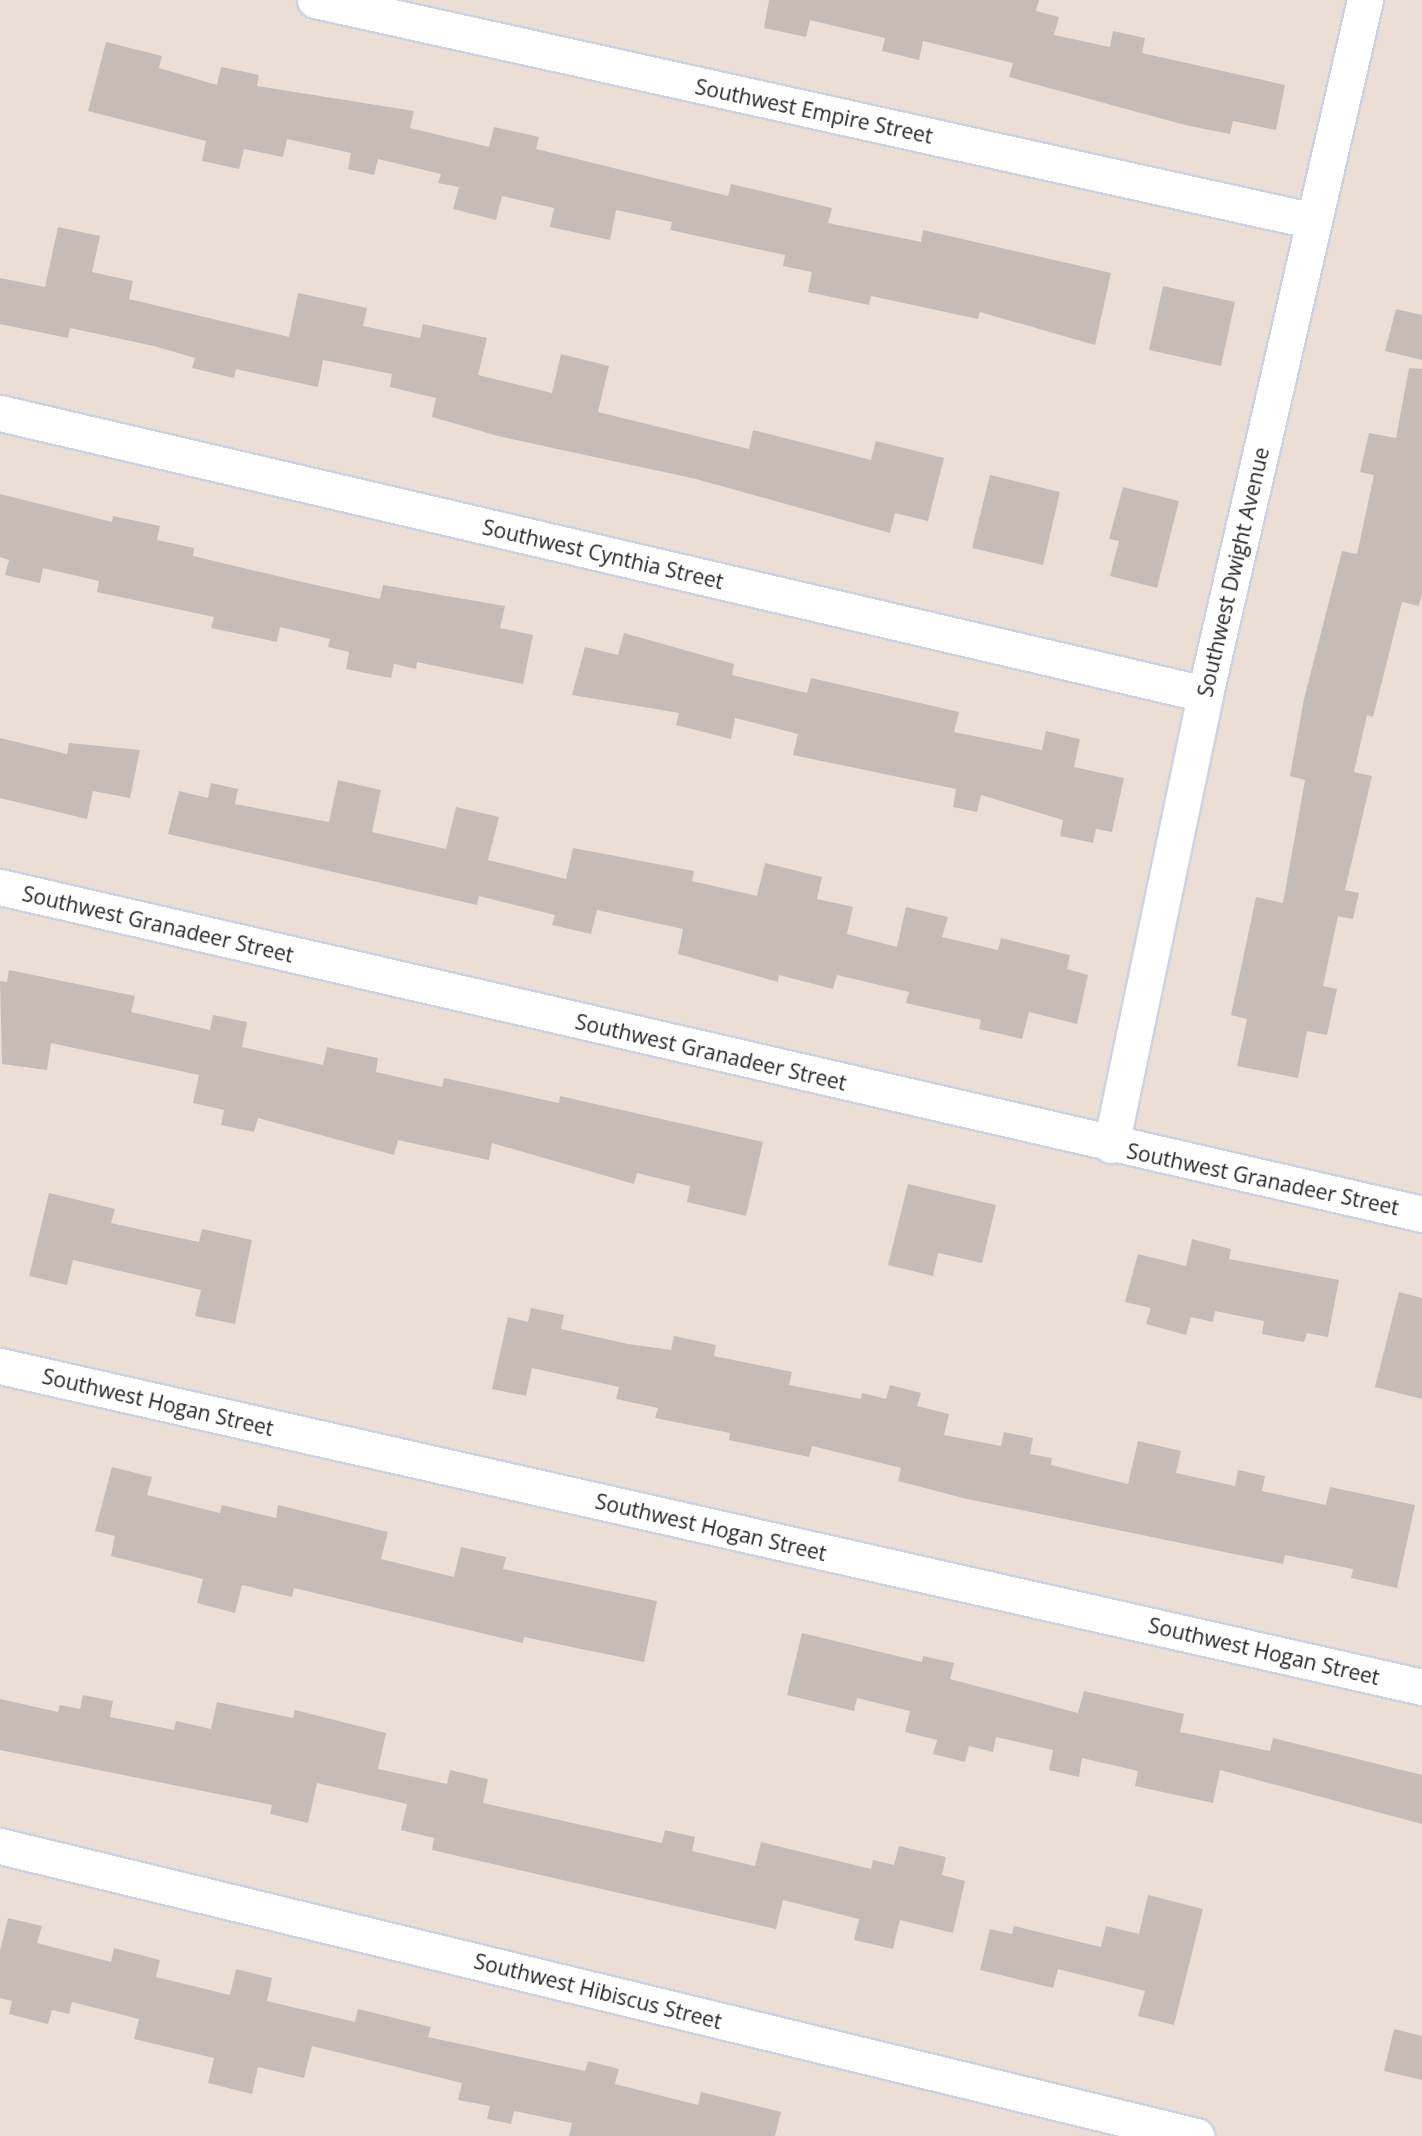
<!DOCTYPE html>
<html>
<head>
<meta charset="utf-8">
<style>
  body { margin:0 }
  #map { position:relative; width:1422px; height:2136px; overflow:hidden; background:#ebdfd5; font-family:"Open Sans",sans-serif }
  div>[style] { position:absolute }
  .building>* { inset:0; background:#c6bcb6 }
  .roads { filter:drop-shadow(2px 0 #cbd3e2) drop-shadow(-2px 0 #cbd3e2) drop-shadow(0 2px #cbd3e2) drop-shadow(0 -2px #cbd3e2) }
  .street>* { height:35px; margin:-17.5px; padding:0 17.5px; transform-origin:17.5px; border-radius:17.5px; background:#fff }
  span { translate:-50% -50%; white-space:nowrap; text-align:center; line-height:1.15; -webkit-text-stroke:5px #fff; paint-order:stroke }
  .street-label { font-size:21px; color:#262626 }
</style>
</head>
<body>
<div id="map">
  <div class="building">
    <i style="clip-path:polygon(769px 0,1039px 0,1036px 11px,1059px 17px,1054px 35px,1110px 47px,1113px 31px,1145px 38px,1142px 53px,1285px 85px,1276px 130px,1233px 121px,1230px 134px,1185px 125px,1009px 77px,1013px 63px,923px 41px,919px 60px,882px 51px,885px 38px,810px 20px,806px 37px,764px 28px)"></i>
    <i style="clip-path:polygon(106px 42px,162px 56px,159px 68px,217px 85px,221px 67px,259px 75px,257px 86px,414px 111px,410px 128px,489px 147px,494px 127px,539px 137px,536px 149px,728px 196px,731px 184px,832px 208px,828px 223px,921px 242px,923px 230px,1111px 273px,1095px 345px,980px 312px,978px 319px,871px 296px,869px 305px,808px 292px,812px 272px,783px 266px,785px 255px,670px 230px,672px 222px,616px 210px,610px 240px,550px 227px,554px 208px,502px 196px,496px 220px,453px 209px,459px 187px,438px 183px,441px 174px,378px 159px,374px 175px,348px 169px,351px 153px,287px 139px,283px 157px,244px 149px,239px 169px,202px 161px,206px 141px,88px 111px)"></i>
    <i style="clip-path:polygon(58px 227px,100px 236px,92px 272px,133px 281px,129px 299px,289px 337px,298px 293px,367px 308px,363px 326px,420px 338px,423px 324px,487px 338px,478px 375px,552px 393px,561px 354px,609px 366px,598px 412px,749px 449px,753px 430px,871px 460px,876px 441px,944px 458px,928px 521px,895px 513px,890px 533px,696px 479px,498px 436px,432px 417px,436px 398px,390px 387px,392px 374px,323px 360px,318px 387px,236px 369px,234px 378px,192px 368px,195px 358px,154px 346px,70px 328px,68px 338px,0 324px,0 278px,45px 287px)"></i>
    <i style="clip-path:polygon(1163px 286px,1235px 302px,1221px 366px,1149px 350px)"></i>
    <i style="clip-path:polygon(1396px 309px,1422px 315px,1422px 360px,1385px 351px)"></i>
    <i style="clip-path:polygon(1409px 368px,1422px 369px,1422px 593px,1419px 606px,1402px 602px,1373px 717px,1367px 715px,1354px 772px,1372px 776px,1345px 890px,1359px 893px,1353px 919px,1338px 916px,1323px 986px,1337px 989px,1327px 1035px,1307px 1031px,1298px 1078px,1237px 1066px,1247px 1019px,1231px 1015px,1256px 897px,1283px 903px,1305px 780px,1290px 776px,1304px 699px,1342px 551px,1357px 554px,1374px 475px,1360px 472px,1369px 433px,1396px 438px)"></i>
    <i style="clip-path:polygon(990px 475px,1060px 492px,1043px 565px,972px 548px)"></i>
    <i style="clip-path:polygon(1123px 487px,1179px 501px,1157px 588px,1110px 576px,1119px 541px,1109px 539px)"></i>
    <i style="clip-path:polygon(0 494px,112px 522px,113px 516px,160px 526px,157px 540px,194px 548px,193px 556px,311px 584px,380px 599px,383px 585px,505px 606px,500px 628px,533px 635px,523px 684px,417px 662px,416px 669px,394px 664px,391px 678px,346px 669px,349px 652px,328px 647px,330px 639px,280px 627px,277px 642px,211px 628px,214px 617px,97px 592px,99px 581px,43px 568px,40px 583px,5px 575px,9px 560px,0 557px)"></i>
    <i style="clip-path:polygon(624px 633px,734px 664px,732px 675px,807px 693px,811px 678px,959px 712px,954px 732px,1042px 750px,1046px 731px,1080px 739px,1074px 767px,1124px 778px,1112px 832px,1096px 829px,1093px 843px,1060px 836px,1063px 820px,981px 795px,977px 812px,953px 807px,956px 789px,793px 755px,798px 734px,735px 718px,731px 739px,676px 725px,679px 713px,572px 695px,585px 647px,618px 655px)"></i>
    <i style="clip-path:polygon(0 738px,67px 754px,69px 743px,140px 750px,130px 798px,93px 791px,87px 819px,0 798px)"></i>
    <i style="clip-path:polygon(338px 780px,381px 790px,372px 832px,446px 849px,456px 807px,499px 817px,488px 860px,566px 879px,573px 848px,694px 871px,692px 881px,757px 896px,765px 863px,822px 877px,817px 899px,853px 907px,847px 934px,897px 947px,906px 907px,948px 917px,942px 937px,998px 950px,1001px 938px,1070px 955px,1067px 969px,1088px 975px,1077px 1024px,1029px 1012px,1022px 1039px,979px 1029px,981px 1020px,906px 1003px,909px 992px,837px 975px,833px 989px,779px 975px,778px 982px,678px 954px,683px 929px,597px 910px,591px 934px,552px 925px,555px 915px,479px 896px,477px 905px,168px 834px,179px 791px,208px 798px,211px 783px,238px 789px,235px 804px,329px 822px)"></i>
    <i style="clip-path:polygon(9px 970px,135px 996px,131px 1012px,210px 1030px,213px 1015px,247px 1022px,242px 1047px,323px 1065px,327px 1047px,378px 1058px,376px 1072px,442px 1087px,444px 1078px,559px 1103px,560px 1096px,763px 1142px,746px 1216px,687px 1202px,690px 1186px,637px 1173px,634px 1184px,492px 1143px,489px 1160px,398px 1140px,394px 1155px,258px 1118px,254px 1132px,221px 1125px,224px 1110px,193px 1103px,199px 1075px,51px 1043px,47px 1070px,2px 1064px,0 981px,7px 982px)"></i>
    <i style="clip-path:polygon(908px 1184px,996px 1205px,982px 1263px,938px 1253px,933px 1276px,888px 1265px)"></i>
    <i style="clip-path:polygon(49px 1193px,115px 1209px,111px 1223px,156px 1233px,199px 1242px,202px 1229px,252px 1240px,235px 1324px,195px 1316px,201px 1290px,73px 1260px,67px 1285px,29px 1276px)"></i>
    <i style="clip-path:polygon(1192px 1239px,1231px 1249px,1229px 1259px,1339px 1280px,1328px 1337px,1307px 1333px,1304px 1342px,1262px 1334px,1264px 1321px,1215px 1311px,1213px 1322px,1191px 1317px,1186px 1335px,1146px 1324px,1151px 1308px,1125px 1302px,1138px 1254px,1186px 1266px)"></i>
    <i style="clip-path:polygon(1399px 1292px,1422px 1298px,1422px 1399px,1375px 1387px)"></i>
    <i style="clip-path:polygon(531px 1308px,564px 1315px,561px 1329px,628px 1344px,671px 1350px,674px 1336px,716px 1345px,714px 1356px,792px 1372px,789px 1385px,861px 1399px,862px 1393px,886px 1399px,890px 1385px,921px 1393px,917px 1406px,949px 1414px,944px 1435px,1001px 1446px,1004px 1432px,1033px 1438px,1030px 1454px,1052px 1458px,1051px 1465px,1128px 1484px,1138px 1441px,1181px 1451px,1176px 1473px,1235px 1486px,1238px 1470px,1265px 1476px,1262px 1491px,1326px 1505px,1330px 1487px,1415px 1505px,1397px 1588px,1351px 1578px,1353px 1569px,1285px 1555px,1283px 1564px,967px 1499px,898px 1481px,901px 1468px,812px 1446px,809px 1457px,729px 1440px,730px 1433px,655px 1418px,658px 1408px,616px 1399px,619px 1387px,532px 1368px,526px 1396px,492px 1389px,508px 1317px,528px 1322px)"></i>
    <i style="clip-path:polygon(112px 1467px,152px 1477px,147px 1495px,220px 1513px,222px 1505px,276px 1518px,278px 1505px,388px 1532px,381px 1559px,454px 1577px,461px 1547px,506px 1557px,503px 1569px,657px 1601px,644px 1662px,524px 1637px,523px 1643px,294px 1588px,292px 1597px,242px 1585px,235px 1613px,197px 1603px,203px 1579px,111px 1556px,115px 1536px,95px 1531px)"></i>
    <i style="clip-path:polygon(802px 1633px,922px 1662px,923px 1656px,954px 1663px,950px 1679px,1078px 1713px,1084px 1691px,1184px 1714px,1180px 1732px,1270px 1751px,1273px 1738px,1422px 1775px,1422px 1824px,1220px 1770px,1213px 1803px,1135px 1786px,1138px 1771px,1082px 1758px,1079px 1777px,1049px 1770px,1053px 1750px,996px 1737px,993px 1752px,969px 1746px,965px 1762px,933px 1754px,937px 1740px,905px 1732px,910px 1711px,857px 1698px,854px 1711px,787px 1695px)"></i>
    <i style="clip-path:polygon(83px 1695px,113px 1701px,110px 1717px,174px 1730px,176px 1721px,211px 1729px,217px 1702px,293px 1718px,295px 1710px,386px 1733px,378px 1769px,447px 1784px,450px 1770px,488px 1779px,483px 1803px,662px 1843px,665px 1830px,695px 1837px,692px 1851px,755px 1866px,761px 1842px,871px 1869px,873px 1860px,894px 1865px,899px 1846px,946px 1857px,942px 1875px,965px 1881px,953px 1933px,900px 1920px,893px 1949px,854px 1940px,859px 1919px,783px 1900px,776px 1929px,432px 1850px,434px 1838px,401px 1830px,407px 1804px,317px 1783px,308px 1823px,270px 1814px,272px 1805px,0 1750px,0 1699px,58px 1712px,60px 1705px,80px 1709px)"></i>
    <i style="clip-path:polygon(1148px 1895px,1203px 1909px,1174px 2025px,1138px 2016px,1145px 1991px,1058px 1969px,1053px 1988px,980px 1970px,990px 1929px,1012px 1934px,1014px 1926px,1101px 1947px,1106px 1926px,1139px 1934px)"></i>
    <i style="clip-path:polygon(8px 1918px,42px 1926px,37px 1943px,111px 1962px,114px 1948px,160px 1960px,156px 1977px,230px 1995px,236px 1969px,272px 1978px,267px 2001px,355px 2022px,358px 2009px,431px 2027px,428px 2037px,585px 2071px,588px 2061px,619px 2069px,615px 2084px,698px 2105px,701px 2092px,781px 2112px,775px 2136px,569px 2136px,572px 2123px,514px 2111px,511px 2124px,487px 2119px,490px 2106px,458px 2100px,462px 2083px,312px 2046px,304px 2078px,258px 2067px,252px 2094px,208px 2083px,214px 2058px,134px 2039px,139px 2019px,72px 2002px,69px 2014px,52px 2010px,48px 2024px,9px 2014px,12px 2001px,0 1998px,0 1951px)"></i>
    <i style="clip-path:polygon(1394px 2029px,1422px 2036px,1422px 2080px,1384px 2071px)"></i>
  </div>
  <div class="roads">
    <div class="street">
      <i style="left:315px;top:0;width:1023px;rotate:12.47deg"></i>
      <i style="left:0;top:413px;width:1237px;rotate:13.13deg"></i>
      <i style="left:0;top:887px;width:1459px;rotate:12.95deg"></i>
      <i style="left:1111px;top:1145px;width:461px;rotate:-78.2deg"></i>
      <i style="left:1205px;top:694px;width:712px;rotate:-77.02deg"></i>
      <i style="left:0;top:1366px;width:1458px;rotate:12.72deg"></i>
      <i style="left:0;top:1846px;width:1231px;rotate:13.63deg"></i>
    </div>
  </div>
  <div class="street-label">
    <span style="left:814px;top:111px;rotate:12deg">Southwest Empire Street</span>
    <span style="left:603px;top:554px;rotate:13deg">Southwest Cynthia Street</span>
    <span style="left:1233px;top:572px;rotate:-77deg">Southwest Dwight Avenue</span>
    <span style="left:158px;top:924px;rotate:13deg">Southwest Granadeer Street</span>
    <span style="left:711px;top:1052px;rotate:13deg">Southwest Granadeer Street</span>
    <span style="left:1263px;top:1179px;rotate:12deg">Southwest Granadeer Street</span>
    <span style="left:158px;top:1402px;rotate:13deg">Southwest Hogan Street</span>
    <span style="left:711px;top:1527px;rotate:13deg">Southwest Hogan Street</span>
    <span style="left:1264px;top:1651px;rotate:13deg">Southwest Hogan Street</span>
    <span style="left:598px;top:1991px;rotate:14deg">Southwest Hibiscus Street</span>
  </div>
</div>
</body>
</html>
